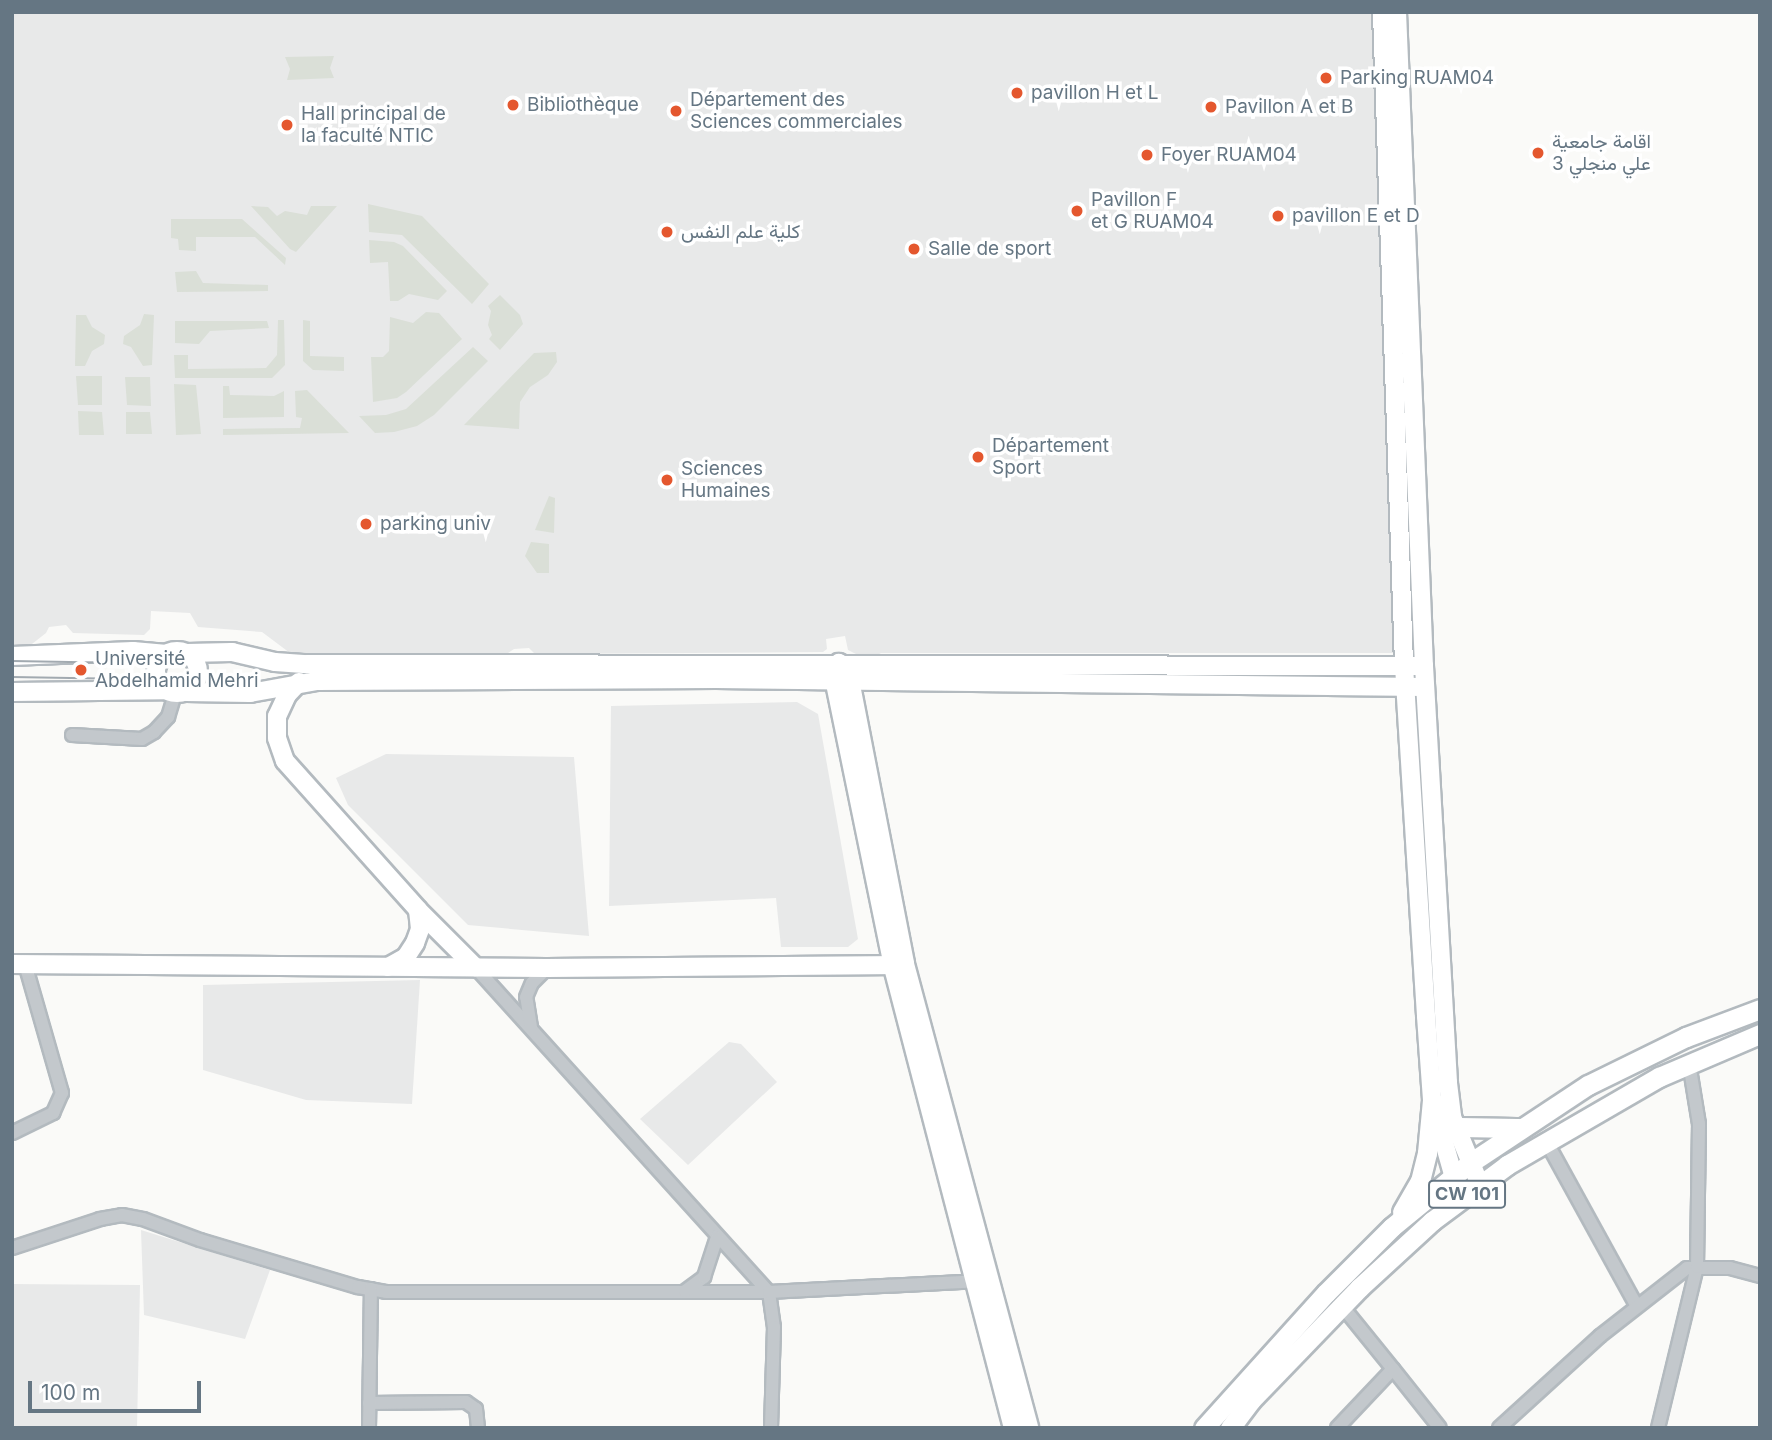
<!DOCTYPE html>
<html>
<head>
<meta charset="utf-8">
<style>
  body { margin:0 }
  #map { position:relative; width:1772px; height:1440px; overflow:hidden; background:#fafaf8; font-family:Inter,Vazirmatn,sans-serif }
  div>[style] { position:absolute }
  .built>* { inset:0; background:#e8e9e9 }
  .green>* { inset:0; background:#dadfd7 }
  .roads { filter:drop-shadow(2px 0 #b3babf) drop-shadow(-2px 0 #b3babf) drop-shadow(0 2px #b3babf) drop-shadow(0 -2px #b3babf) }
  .street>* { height:12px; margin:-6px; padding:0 6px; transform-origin:6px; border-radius:6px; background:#c3c8cc }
  .secondary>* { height:18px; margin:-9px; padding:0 9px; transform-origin:9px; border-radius:9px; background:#fff }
  .secondary>.ring { margin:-9px; padding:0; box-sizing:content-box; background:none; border:18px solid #fff; border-radius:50% }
  .primary>* { height:19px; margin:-9.5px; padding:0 9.5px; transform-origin:9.5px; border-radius:9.5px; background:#fff }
  .tram>* { height:2px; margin:-1px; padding:0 1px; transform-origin:1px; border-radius:1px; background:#a2aab0 }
  .dots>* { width:19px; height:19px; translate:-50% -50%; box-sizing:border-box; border:4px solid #fff; border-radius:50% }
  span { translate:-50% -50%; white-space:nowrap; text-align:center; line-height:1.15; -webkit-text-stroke:7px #fff; paint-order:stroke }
  .shield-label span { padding:2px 5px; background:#fff; border:2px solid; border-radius:5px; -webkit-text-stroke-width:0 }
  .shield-label { font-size:18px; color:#657683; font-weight:700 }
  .poi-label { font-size:19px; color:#657683 }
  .left { translate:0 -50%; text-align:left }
  .frame { position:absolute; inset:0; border:14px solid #657683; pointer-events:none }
  .scale { position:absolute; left:28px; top:1381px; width:173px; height:32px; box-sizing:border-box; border:4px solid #657683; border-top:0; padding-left:9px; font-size:21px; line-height:24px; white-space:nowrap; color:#657683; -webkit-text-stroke:5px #fff; paint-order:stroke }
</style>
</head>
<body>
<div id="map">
  <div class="built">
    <i style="clip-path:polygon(12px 12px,1374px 12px,1396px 653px,881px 653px,874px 657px,862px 657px,848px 650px,845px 636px,826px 639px,827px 649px,823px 652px,541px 654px,534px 653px,529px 648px,514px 649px,508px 653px,290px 653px,262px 632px,198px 627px,190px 613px,151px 611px,150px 629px,144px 635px,73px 633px,66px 625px,49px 627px,46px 633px,23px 651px,12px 651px)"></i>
    <i style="clip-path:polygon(797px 702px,818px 714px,858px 939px,848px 947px,781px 947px,776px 898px,609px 906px,611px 706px)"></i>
    <i style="clip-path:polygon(386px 754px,574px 757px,589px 936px,468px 925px,348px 805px,336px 778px)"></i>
    <i style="clip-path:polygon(420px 980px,412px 1104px,306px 1100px,203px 1070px,203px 985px)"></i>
    <i style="clip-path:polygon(729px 1042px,741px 1044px,777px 1082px,688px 1165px,640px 1119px)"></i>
    <i style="clip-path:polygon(141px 1230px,270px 1270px,245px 1339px,144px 1315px)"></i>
    <i style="clip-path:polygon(12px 1284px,140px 1285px,137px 1428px,12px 1428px)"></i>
  </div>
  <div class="green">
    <i style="clip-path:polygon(334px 56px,330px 68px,334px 78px,287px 80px,290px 69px,285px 57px)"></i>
    <i style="clip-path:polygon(368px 204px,422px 216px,489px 284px,472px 304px,402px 235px,369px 232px)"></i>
    <i style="clip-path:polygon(251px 206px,268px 207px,277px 216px,285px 211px,307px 215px,311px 206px,337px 206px,296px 252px,290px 249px)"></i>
    <i style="clip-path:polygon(171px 219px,242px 219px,286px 258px,285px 265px,255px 237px,196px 237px,196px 251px,179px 250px,178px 239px,171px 238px)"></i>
    <i style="clip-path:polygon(369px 240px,394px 242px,403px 246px,447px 291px,438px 300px,409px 294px,398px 301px,390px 301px,388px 262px,370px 263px)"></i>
    <i style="clip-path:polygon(196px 271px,203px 283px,268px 285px,268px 291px,177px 292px,175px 272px)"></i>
    <i style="clip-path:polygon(500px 295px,520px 315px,523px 324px,500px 350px,489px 339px,492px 335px,488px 325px,491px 311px,488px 306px)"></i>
    <i style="clip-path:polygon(426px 312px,439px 313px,462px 339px,406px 392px,397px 398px,373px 402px,371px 357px,383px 357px,389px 351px,390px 317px,413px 323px)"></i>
    <i style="clip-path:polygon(144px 314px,154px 315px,152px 365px,143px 366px,131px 347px,123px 344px,124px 336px,140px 325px)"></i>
    <i style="clip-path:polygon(76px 315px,86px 315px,92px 327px,105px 335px,104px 344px,92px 351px,85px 366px,75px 366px)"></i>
    <i style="clip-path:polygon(278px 320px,284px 320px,285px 365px,272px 378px,175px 378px,174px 355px,188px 355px,188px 369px,266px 368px,277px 355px)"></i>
    <i style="clip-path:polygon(303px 320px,310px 321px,310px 356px,344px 357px,344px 371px,313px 370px,303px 361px)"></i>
    <i style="clip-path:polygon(175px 321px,267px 321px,269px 328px,210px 331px,199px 344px,175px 343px)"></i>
    <i style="clip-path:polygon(473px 347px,488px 361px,434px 415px,417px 426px,394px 432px,375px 433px,359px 416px,386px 415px,406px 409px)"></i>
    <i style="clip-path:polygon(556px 352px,557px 362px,548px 375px,530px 387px,520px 402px,519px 429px,464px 425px,534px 353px)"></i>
    <i style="clip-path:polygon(76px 376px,102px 376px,102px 405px,78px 405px)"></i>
    <i style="clip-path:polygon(125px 377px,150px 377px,151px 406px,127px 405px)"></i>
    <i style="clip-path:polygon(174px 384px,196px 385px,201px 434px,176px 435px)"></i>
    <i style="clip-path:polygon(223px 386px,229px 386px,230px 395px,274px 396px,284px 391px,284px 417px,223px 418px)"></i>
    <i style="clip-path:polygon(307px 390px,349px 433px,223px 435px,223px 429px,300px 428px,302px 418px,296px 417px,295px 391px)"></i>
    <i style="clip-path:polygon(78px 411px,102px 412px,104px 435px,79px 435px)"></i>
    <i style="clip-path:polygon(126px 412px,150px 412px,152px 434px,126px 434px)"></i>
    <i style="clip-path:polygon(549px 496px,555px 498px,554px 533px,535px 530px)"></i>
    <i style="clip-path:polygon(531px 542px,549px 544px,549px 573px,537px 573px,525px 556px)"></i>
  </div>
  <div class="roads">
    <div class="street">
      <i style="left:72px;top:735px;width:70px;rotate:3.3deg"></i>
      <i style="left:142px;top:739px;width:14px;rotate:-30deg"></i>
      <i style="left:154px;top:732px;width:21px;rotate:-47deg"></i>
      <i style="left:168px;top:717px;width:24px;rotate:-73deg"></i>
      <i style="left:475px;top:967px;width:438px;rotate:47.9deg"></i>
      <i style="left:769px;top:1292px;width:35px;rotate:82deg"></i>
      <i style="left:774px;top:1327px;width:101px;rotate:91.7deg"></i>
      <i style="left:531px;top:1027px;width:30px;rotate:-99deg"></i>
      <i style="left:526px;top:997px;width:15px;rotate:-67deg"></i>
      <i style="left:532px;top:983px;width:21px;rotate:-45deg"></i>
      <i style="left:12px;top:1133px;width:46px;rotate:-26deg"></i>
      <i style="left:53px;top:1113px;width:22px;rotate:-66deg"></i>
      <i style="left:62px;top:1093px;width:134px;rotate:-106deg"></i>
      <i style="left:1546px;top:1141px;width:187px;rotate:61.2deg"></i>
      <i style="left:12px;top:1248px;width:93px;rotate:-18.2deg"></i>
      <i style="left:100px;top:1219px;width:22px;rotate:-10deg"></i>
      <i style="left:122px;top:1215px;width:21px;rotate:11deg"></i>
      <i style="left:143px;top:1219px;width:61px;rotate:20.2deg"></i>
      <i style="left:200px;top:1240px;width:165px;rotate:16.6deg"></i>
      <i style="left:358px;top:1287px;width:28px;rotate:10deg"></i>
      <i style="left:386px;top:1292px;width:383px"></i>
      <i style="left:769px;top:1292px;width:212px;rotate:-3deg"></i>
      <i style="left:685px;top:1291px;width:24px;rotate:-36deg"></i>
      <i style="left:704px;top:1277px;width:42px;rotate:-72deg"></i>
      <i style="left:1342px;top:1306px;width:81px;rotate:51deg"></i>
      <i style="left:369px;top:1403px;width:97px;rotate:-0.6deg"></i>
      <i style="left:466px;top:1402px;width:12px;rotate:35deg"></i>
      <i style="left:476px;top:1409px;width:19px;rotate:84deg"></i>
      <i style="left:369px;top:1428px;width:139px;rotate:-89.2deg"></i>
      <i style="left:1337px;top:1428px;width:81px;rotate:-46.5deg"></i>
      <i style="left:1393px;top:1369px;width:75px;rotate:51.5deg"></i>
      <i style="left:1499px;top:1428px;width:137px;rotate:-42.3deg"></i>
      <i style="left:1600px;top:1336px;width:110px;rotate:-38deg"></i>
      <i style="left:1687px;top:1268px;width:43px"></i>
      <i style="left:1730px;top:1268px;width:31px;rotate:15deg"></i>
      <i style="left:1658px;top:1428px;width:166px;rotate:-76.4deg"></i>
      <i style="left:1697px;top:1267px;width:143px;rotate:-89.2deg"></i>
      <i style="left:1699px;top:1124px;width:62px;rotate:-99.3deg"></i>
    </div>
    <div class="secondary">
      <i style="left:1382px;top:12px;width:654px;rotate:88.07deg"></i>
      <i style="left:1404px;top:666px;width:351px;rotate:86.4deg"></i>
      <i style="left:1426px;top:1016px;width:84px;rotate:85.9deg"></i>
      <i style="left:1432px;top:1100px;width:103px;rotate:74.2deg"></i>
      <i style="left:1397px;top:12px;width:655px;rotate:87.64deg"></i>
      <i style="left:1424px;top:666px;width:418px;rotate:86.7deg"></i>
      <i style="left:1448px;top:1083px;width:34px;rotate:83deg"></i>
      <i style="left:1452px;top:1117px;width:74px;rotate:67.6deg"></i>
      <i class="ring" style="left:156px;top:651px;width:24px;height:24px"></i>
      <i style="left:187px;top:653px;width:45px;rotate:-1.3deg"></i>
      <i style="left:232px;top:652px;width:44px;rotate:13.1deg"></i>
      <i style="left:275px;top:662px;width:32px;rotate:4deg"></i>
      <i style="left:307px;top:664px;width:1117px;rotate:0.1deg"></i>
      <i style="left:12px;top:656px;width:121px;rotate:-2.4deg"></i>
      <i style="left:133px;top:651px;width:34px;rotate:5deg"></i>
      <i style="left:299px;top:682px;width:18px;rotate:133deg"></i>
      <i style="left:287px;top:695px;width:23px;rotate:115deg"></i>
      <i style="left:277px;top:716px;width:22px;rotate:90deg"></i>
      <i style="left:277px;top:738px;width:24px;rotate:71deg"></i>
      <i style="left:285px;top:761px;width:200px;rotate:48.2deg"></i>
      <i style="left:418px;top:910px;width:81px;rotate:45deg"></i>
      <i style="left:12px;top:692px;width:153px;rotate:-0.7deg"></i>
      <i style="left:186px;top:692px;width:64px;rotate:0.9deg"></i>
      <i style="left:250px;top:693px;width:67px;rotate:-10.3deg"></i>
      <i style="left:316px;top:681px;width:400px;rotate:-0.3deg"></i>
      <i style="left:716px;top:679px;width:709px;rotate:0.65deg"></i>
      <i style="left:12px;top:964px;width:535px;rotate:0.43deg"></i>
      <i style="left:547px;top:968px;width:354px;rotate:-0.5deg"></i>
      <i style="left:388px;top:967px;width:21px;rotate:-29deg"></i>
      <i style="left:406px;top:957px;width:17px;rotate:-57deg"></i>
      <i style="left:415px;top:943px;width:15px;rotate:-70deg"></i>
      <i style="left:420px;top:929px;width:19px;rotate:-96deg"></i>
      <i style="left:1013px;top:1428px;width:477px;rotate:-104.6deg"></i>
      <i style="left:893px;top:966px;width:293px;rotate:-101.6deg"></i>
      <i style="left:834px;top:679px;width:17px;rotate:-73deg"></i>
      <i style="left:839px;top:663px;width:20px;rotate:57deg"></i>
      <i style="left:850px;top:680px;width:289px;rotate:79deg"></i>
      <i style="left:905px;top:964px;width:480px;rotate:75deg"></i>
    </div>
    <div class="primary">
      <i style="left:1455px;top:1127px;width:66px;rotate:0.9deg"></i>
      <i style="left:1402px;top:1212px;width:36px;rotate:-60deg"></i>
      <i style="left:1420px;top:1181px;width:29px;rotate:-76deg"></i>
      <i style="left:1427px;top:1153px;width:53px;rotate:-84.6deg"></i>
      <i style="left:1204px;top:1428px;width:182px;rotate:-47.9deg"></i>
      <i style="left:1326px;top:1293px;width:93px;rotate:-45deg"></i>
      <i style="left:1392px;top:1227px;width:101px;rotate:-39.4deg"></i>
      <i style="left:1470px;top:1163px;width:141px;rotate:-33.5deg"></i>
      <i style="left:1588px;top:1085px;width:109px;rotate:-26.1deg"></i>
      <i style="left:1686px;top:1037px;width:79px;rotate:-20.7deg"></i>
      <i style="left:1230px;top:1428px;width:35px;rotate:-53deg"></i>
      <i style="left:1251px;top:1400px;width:156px;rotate:-46deg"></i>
      <i style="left:1359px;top:1288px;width:99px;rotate:-42.5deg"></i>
      <i style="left:1432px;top:1221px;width:94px;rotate:-36.7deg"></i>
      <i style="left:1507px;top:1165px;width:176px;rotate:-30.1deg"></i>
      <i style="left:1659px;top:1077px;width:110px;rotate:-23.1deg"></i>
    </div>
  </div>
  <div class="tram">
    <i style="left:12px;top:661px;width:115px;rotate:1deg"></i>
    <i style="left:12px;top:677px;width:117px;rotate:1deg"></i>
  </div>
  <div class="dots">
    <i style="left:1326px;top:78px;background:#e4572e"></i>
    <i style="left:1017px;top:93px;background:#e4572e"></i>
    <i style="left:513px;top:105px;background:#e4572e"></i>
    <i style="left:1211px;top:107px;background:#e4572e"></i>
    <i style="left:676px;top:111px;background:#e4572e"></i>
    <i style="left:287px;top:125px;background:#e4572e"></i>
    <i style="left:1538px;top:153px;background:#e4572e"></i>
    <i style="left:1147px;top:155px;background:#e4572e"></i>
    <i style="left:1077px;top:211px;background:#e4572e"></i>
    <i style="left:1278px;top:216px;background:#e4572e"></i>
    <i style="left:667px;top:232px;background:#e4572e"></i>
    <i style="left:914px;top:249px;background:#e4572e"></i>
    <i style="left:978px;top:457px;background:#e4572e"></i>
    <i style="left:667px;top:480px;background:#e4572e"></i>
    <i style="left:366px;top:524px;background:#e4572e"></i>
    <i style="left:81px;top:670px;background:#e4572e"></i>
  </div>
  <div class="shield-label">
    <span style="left:1467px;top:1194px">CW 101</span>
  </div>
  <div class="poi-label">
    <span class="left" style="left:1340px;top:78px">Parking RUAM04</span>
    <span class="left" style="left:1031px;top:93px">pavillon H et L</span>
    <span class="left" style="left:690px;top:111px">Département des<br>Sciences commerciales</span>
    <span class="left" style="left:527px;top:105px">Bibliothèque</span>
    <span class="left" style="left:1225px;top:107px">Pavillon A et B</span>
    <span class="left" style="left:301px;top:125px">Hall principal de<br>la faculté NTIC</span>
    <span class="left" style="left:1552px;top:153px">اقامة جامعية<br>علي منجلي 3</span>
    <span class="left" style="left:1161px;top:155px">Foyer RUAM04</span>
    <span class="left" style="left:1091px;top:211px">Pavillon F<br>et G RUAM04</span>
    <span class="left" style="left:1292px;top:216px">pavillon E et D</span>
    <span class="left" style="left:681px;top:232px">كلية علم النفس</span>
    <span class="left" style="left:928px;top:249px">Salle de sport</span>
    <span class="left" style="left:992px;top:457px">Département<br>Sport</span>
    <span class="left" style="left:681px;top:480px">Sciences<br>Humaines</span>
    <span class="left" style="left:380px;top:524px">parking univ</span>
    <span class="left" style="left:95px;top:670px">Université<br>Abdelhamid Mehri</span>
  </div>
  <div class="frame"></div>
  <div class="scale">100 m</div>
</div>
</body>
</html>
